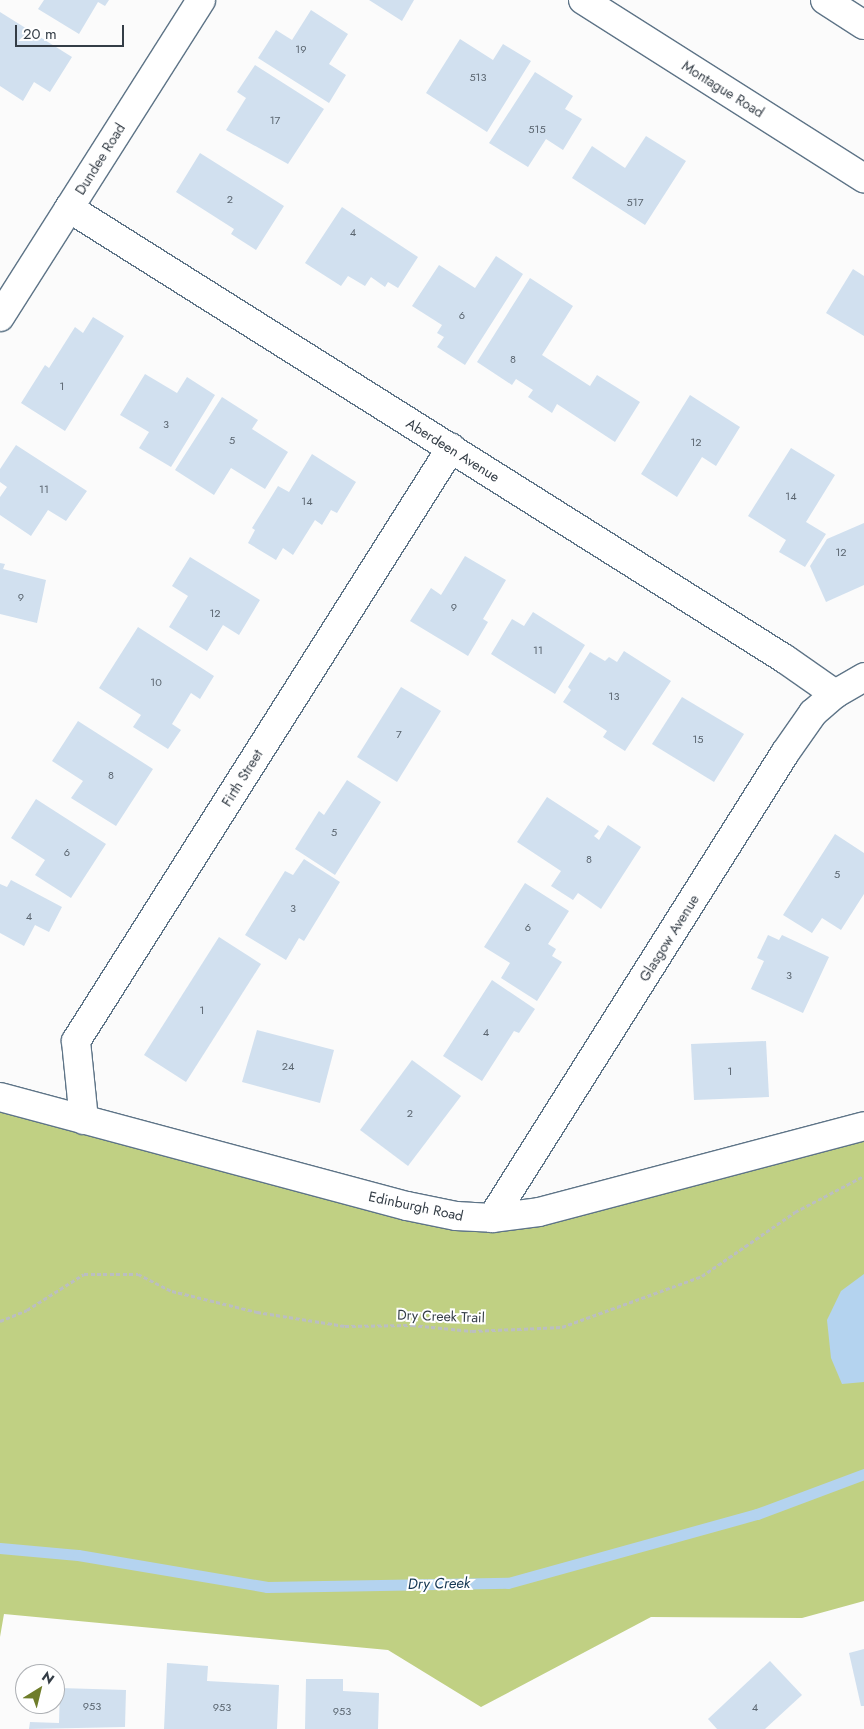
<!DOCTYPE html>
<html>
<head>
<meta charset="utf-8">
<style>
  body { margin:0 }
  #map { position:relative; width:864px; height:1729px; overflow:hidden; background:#fbfbfb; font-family:Jost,sans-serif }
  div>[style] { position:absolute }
  .green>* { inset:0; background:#c0d083 }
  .water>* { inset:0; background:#b4d3ef }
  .stream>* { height:11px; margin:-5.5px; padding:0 5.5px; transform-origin:5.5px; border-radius:5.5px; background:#b4d3ef }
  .building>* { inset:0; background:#d1e0ef }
  .path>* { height:3px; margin-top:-1.5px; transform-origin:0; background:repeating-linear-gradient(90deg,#bbbec1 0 4px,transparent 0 6.5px) }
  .roads { filter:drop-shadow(1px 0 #5e7487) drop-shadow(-1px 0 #5e7487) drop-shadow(0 1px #5e7487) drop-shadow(0 -1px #5e7487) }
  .minor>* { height:28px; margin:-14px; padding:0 14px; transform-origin:14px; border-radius:14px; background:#fff }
  .secondary>* { height:28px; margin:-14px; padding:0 14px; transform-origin:14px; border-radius:14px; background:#fff }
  span { translate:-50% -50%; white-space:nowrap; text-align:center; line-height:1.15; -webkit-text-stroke:4px #fff; paint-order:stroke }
  .number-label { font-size:11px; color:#5b6670 }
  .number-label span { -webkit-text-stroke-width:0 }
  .street-label { font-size:14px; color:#343d46 }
  .water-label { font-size:15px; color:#153753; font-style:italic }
  .north { position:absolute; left:15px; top:1664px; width:50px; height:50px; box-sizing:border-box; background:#fff; border:1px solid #aeb1b5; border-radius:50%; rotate:36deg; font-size:14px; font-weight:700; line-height:20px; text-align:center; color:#343d46 }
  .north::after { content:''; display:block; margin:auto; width:18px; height:22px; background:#6f7d2a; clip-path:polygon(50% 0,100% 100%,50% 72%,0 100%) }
  .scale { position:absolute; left:15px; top:25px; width:109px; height:22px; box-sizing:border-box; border:2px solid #343d46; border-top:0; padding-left:6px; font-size:15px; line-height:18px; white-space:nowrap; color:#343d46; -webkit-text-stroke:4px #fff; paint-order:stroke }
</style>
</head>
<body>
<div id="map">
  <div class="green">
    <i style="clip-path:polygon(0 1095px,456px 1216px,539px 1212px,864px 1127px,864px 1601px,802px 1618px,651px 1617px,481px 1707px,388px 1650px,4px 1614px,0 1637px)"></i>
  </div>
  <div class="water">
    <i style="clip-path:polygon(864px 1274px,864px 1382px,842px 1384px,831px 1358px,827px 1320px,841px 1291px)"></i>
  </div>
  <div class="stream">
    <i style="left:0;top:1548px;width:78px;rotate:5.1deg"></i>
    <i style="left:78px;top:1555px;width:192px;rotate:9.6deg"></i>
    <i style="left:267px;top:1587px;width:241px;rotate:-1deg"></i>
    <i style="left:508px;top:1583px;width:258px;rotate:-15.5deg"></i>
    <i style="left:757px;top:1514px;width:114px;rotate:-20.5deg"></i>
  </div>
  <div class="building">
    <i style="clip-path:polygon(44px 0,109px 0,105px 6px,98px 2px,79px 34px,38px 9px)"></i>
    <i style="clip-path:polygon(369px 0,414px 0,402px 21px)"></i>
    <i style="clip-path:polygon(311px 10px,348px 34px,329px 64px,346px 75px,329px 103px,258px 58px,276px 30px,292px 40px)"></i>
    <i style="clip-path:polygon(0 12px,72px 57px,50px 92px,34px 82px,23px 101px,0 86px)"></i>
    <i style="clip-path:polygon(460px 39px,493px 60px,503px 44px,531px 61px,487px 132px,426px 93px)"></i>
    <i style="clip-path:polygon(255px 65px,324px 109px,288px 164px,226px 130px,246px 98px,237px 92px)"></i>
    <i style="clip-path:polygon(535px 72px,573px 96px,565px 109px,582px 119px,563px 150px,546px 139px,528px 167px,489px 143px)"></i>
    <i style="clip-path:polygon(646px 136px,686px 161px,645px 225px,572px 178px,592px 146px,625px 168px)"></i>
    <i style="clip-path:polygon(200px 153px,284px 206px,256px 250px,231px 234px,234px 229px,176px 192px)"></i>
    <i style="clip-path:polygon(342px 207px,418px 257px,398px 288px,388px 282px,385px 287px,371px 277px,365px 286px,348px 276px,341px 286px,305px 263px)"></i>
    <i style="clip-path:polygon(496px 256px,523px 274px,465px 365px,437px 347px,444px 337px,437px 333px,442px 325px,412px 306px,439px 265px,475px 288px)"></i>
    <i style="clip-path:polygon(853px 269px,864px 276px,864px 336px,826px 313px)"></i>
    <i style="clip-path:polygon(530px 278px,573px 306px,542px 355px,590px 386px,597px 375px,640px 402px,615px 442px,557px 404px,552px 413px,528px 397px,533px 390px,516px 379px,512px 385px,477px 362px)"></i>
    <i style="clip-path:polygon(93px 317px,124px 336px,65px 431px,21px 403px,45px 365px,49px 368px,75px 327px,83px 333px)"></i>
    <i style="clip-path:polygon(145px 374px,177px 393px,187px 377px,215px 395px,171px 467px,139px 448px,149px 432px,120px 415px)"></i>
    <i style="clip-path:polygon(690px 395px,740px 427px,716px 466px,702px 457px,677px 497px,641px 474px)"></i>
    <i style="clip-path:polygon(222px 397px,258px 420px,252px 429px,288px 452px,265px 489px,231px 468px,214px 495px,175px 470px)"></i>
    <i style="clip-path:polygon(16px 445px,87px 491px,66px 521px,48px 510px,31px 536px,0 515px,0 497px,7px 487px,0 482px,0 469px)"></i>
    <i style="clip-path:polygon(791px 448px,835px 475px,806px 522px,826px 534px,805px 567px,779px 552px,786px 540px,748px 516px)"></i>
    <i style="clip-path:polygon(312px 454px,356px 482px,337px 513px,331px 510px,322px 525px,315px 520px,293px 555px,283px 548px,276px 560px,248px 543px,255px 530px,252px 528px,278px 486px,289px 492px)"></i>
    <i style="clip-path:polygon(864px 523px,864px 585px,826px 602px,810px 566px,827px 539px)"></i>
    <i style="clip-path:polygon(465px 556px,506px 580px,483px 619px,488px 622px,468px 656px,410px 621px,431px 588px,441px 595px)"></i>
    <i style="clip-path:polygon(190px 557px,260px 600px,239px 635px,223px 625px,207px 651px,169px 627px,188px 596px,172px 586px)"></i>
    <i style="clip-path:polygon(0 563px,5px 564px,3px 569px,46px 580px,37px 623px,0 614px)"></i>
    <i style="clip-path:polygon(533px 612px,585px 645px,555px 694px,491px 654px,512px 619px,524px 626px)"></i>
    <i style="clip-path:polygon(138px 627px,214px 676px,200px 699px,191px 693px,172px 724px,181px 730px,168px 749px,133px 727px,141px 715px,99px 688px)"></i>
    <i style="clip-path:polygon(624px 651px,671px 681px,625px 751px,603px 737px,607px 731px,563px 702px,571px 690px,568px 687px,590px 652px,605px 661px,609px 657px,617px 662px)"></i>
    <i style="clip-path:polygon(401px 687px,441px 711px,397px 782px,357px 757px)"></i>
    <i style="clip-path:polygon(682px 697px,744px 734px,714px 782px,652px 744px)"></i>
    <i style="clip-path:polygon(78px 721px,153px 769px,116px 826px,71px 798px,83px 781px,52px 761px)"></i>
    <i style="clip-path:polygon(347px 780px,381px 802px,335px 875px,295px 849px,319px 811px,324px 815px)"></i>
    <i style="clip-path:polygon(547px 797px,599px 831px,594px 836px,599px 840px,608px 825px,641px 847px,601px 909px,578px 893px,573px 900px,551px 886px,561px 871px,517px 842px)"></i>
    <i style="clip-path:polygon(36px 799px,106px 844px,71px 898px,35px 875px,45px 860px,11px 838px)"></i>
    <i style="clip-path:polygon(835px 834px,864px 853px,864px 894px,841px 930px,822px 918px,812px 933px,783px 915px)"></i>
    <i style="clip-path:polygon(304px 859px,340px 882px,304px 941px,299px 938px,286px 960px,245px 935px,285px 871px,293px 875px)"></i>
    <i style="clip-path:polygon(11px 880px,62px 907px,49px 932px,35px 925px,24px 946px,0 933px,0 884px,7px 887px)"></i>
    <i style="clip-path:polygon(525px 883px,569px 911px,548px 944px,556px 949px,552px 956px,562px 962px,537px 1001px,501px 978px,510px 963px,484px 947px)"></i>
    <i style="clip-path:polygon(768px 935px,779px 940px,782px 935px,829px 957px,803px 1013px,751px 989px,764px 961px,757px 958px)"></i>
    <i style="clip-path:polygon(219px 937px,261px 964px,186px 1082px,144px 1055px)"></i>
    <i style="clip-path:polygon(492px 980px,535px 1009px,519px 1033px,514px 1031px,482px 1081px,443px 1056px)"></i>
    <i style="clip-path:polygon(257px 1030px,334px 1050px,320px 1103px,242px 1082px)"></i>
    <i style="clip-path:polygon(766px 1041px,769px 1097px,694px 1100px,691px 1044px)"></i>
    <i style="clip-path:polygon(412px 1060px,461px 1096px,408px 1166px,360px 1130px)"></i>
    <i style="clip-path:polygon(864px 1649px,864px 1706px,861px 1706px,849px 1653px)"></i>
    <i style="clip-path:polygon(770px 1661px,802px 1695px,765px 1729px,717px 1729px,708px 1719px)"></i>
    <i style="clip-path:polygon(167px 1663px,208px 1666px,207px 1681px,279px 1685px,277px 1729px,164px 1729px)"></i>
    <i style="clip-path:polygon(306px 1679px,343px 1679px,343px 1691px,379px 1693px,378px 1729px,305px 1729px)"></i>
    <i style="clip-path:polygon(60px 1688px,126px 1690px,125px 1727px,29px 1729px,30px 1722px,59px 1723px)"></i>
  </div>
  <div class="path">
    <i style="left:0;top:1321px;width:29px;rotate:-22deg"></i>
    <i style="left:27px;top:1310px;width:67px;rotate:-32.3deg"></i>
    <i style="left:84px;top:1274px;width:54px"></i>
    <i style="left:138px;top:1274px;width:38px;rotate:27deg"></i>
    <i style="left:172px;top:1291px;width:88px;rotate:13.9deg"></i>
    <i style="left:257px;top:1312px;width:89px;rotate:9deg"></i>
    <i style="left:345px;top:1326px;width:67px;rotate:-0.9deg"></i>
    <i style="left:412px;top:1325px;width:60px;rotate:5.7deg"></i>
    <i style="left:472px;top:1331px;width:90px;rotate:-2.5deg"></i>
    <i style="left:562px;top:1327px;width:149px;rotate:-20deg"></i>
    <i style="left:702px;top:1276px;width:113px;rotate:-34.5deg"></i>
    <i style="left:795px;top:1212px;width:78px;rotate:-27.6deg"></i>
  </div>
  <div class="roads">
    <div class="minor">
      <i style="left:583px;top:0;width:333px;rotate:32.4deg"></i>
      <i style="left:69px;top:208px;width:846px;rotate:32.21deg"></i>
      <i style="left:785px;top:659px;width:61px;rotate:35deg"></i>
      <i style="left:0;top:317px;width:375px;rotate:-57.6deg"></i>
      <i style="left:0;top:1097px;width:421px;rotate:15deg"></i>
      <i style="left:407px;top:1206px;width:50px;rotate:11.5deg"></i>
      <i style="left:456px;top:1216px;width:36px;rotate:3deg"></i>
      <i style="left:492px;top:1218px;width:47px;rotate:-7.3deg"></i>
      <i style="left:539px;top:1212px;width:336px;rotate:-14.8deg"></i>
      <i style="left:84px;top:1120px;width:79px;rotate:-95.8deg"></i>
      <i style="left:76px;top:1041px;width:702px;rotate:-57.69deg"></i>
      <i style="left:492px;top:1218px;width:550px;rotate:-57.78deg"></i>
      <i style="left:785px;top:753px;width:49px;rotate:-55deg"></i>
      <i style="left:813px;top:713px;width:29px;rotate:-41deg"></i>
      <i style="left:835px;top:694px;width:34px;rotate:-30deg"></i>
    </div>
    <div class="secondary">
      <i style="left:825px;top:0;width:46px;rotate:32.7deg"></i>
    </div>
  </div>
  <div class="number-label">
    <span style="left:301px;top:49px">19</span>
    <span style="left:478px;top:77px">513</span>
    <span style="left:275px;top:120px">17</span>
    <span style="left:537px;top:129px">515</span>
    <span style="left:230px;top:199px">2</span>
    <span style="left:635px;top:202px">517</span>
    <span style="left:353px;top:232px">4</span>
    <span style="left:462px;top:315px">6</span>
    <span style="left:513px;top:359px">8</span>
    <span style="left:62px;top:386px">1</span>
    <span style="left:166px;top:424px">3</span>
    <span style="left:232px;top:440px">5</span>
    <span style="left:696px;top:442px">12</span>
    <span style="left:44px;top:489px">11</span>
    <span style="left:791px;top:496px">14</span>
    <span style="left:307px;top:501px">14</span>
    <span style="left:841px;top:552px">12</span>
    <span style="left:21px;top:597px">9</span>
    <span style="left:454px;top:607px">9</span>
    <span style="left:215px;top:613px">12</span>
    <span style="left:538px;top:650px">11</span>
    <span style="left:156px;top:682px">10</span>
    <span style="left:614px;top:696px">13</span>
    <span style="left:399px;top:734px">7</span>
    <span style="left:698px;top:739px">15</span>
    <span style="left:111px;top:775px">8</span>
    <span style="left:334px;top:832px">5</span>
    <span style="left:67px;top:852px">6</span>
    <span style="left:589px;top:859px">8</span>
    <span style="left:837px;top:874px">5</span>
    <span style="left:293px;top:908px">3</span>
    <span style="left:29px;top:916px">4</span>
    <span style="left:528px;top:927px">6</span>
    <span style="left:789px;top:975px">3</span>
    <span style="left:202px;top:1010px">1</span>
    <span style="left:486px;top:1032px">4</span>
    <span style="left:288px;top:1066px">24</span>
    <span style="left:730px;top:1071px">1</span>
    <span style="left:410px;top:1113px">2</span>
    <span style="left:92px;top:1706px">953</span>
    <span style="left:222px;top:1707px">953</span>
    <span style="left:755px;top:1707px">4</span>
    <span style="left:342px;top:1711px">953</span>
  </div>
  <div class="street-label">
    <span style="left:723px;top:89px;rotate:32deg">Montague Road</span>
    <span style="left:100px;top:159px;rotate:-58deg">Dundee Road</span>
    <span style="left:453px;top:450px;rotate:32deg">Aberdeen Avenue</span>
    <span style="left:242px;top:778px;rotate:-58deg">Firth Street</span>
    <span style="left:669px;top:938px;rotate:-58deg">Glasgow Avenue</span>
    <span style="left:416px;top:1206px;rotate:12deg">Edinburgh Road</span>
    <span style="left:441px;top:1316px;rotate:2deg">Dry Creek Trail</span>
  </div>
  <div class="water-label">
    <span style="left:439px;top:1584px;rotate:-1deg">Dry Creek</span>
  </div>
  <div class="north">N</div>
  <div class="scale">20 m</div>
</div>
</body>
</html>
